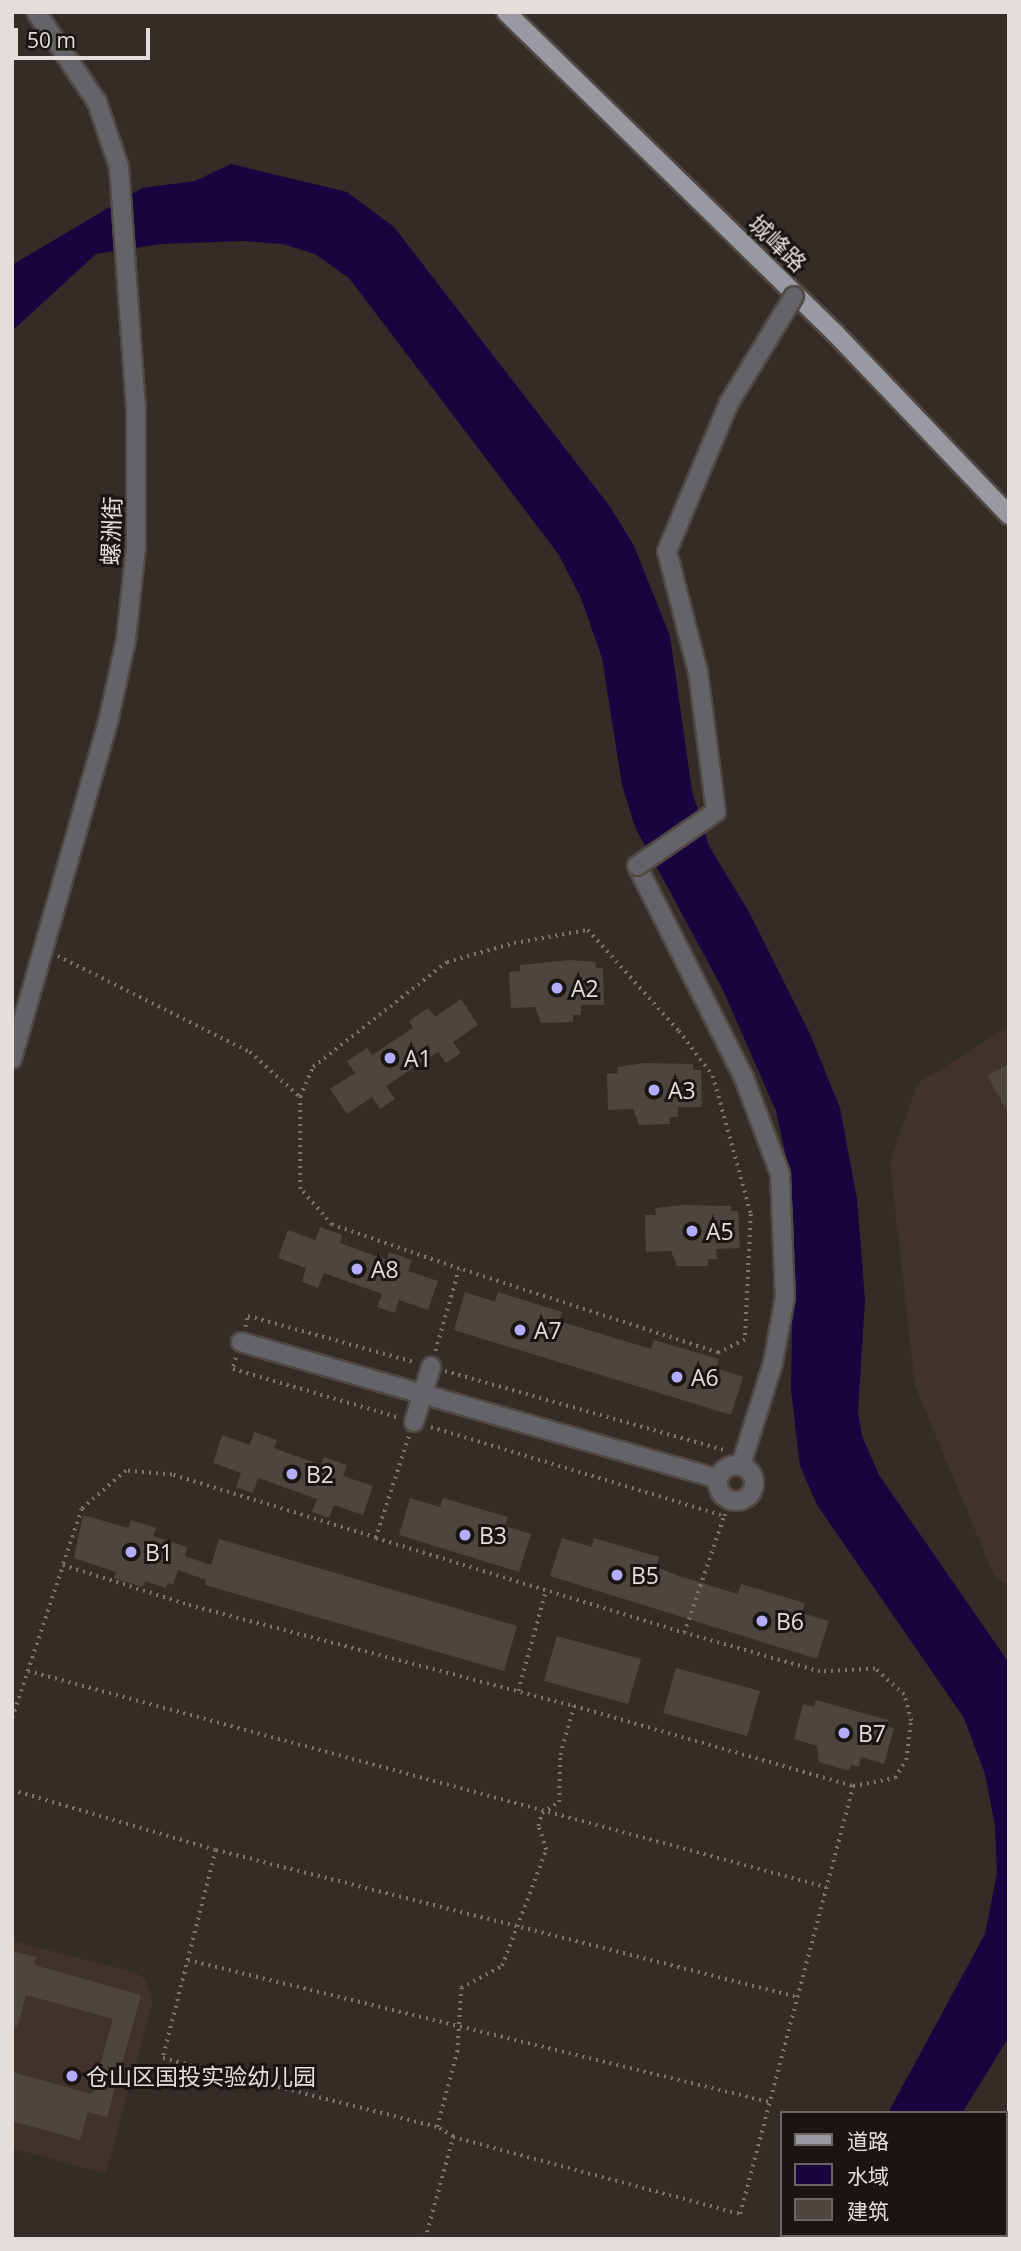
<!DOCTYPE html>
<html>
<head>
<meta charset="utf-8">
<style>
  body { margin:0 }
  #map { position:relative; width:1021px; height:2251px; overflow:hidden; background:#342c26; font-family:"Open Sans","Noto Sans SC",sans-serif }
  div>[style] { position:absolute }
  .built>* { inset:0; background:#41332b }
  .water>* { inset:0; background:#16053f }
  .building>* { inset:0; background:#4e453f }
  .path>* { height:3.5px; margin-top:-1.75px; transform-origin:0; background:repeating-linear-gradient(90deg,#7c756f 0 2px,transparent 0 7px) }
  .roads { filter:drop-shadow(2px 0 #504843) drop-shadow(-2px 0 #504843) drop-shadow(0 2px #504843) drop-shadow(0 -2px #504843) }
  .minor>* { height:18px; margin:-9px; padding:0 9px; transform-origin:9px; border-radius:9px; background:#646468 }
  .minor>.ring { margin:-9px; padding:0; box-sizing:content-box; background:none; border:18px solid #646468; border-radius:50% }
  .major>* { height:18px; margin:-9px; padding:0 9px; transform-origin:9px; border-radius:9px; background:#9999a2 }
  .bridges { filter:drop-shadow(2px 0 #504843) drop-shadow(-2px 0 #504843) drop-shadow(0 2px #504843) drop-shadow(0 -2px #504843) }
  .minor-bridge>* { height:18px; margin:-9px; padding:0 9px; transform-origin:9px; border-radius:9px; background:#646468 }
  .dots>* { width:19px; height:19px; translate:-50% -50%; box-sizing:border-box; border:4px solid #191513; border-radius:50% }
  span { translate:-50% -50%; white-space:nowrap; text-align:center; line-height:1.15; -webkit-text-stroke:6px #191513; paint-order:stroke }
  .street-label { font-size:23px; color:#e4deda }
  .poi-label { font-size:23px; color:#e4deda }
  .left { translate:0 -50%; text-align:left }
  .frame { position:absolute; inset:0; border:14px solid #e4deda; pointer-events:none }
  .legend { position:absolute; left:780px; top:2111px; width:228px; height:126px; box-sizing:border-box; background:#191513; border:2px solid #6a6563; margin:0; padding:9px 12px; list-style:none; font-size:21px; color:#e4deda }
  .legend li { display:flex; align-items:center; gap:14px; height:35px }
  .legend b { width:35px; border:2px solid #6a6563 }
  .scale { position:absolute; left:14px; top:28px; width:136px; height:32px; box-sizing:border-box; border:4px solid #e4deda; border-top:0; padding-left:9px; font-size:21px; line-height:24px; white-space:nowrap; color:#e4deda; -webkit-text-stroke:5px #191513; paint-order:stroke }
</style>
</head>
<body>
<div id="map">
  <div class="built">
    <i style="clip-path:polygon(1009px 1026px,1009px 1585px,995px 1578px,915px 1386px,890px 1162px,917px 1084px)"></i>
    <i style="clip-path:polygon(12px 1941px,134px 1972px,145px 1979px,151px 1993px,152px 2004px,106px 2174px,12px 2148px)"></i>
  </div>
  <div class="water">
    <i style="clip-path:polygon(231px 164px,347px 192px,394px 227px,611px 508px,634px 546px,670px 636px,692px 791px,709px 846px,749px 912px,810px 1034px,840px 1108px,857px 1199px,865px 1300px,858px 1411px,862px 1436px,879px 1475px,1009px 1663px,1009px 2037px,962px 2113px,888px 2113px,985px 1934px,997px 1873px,995px 1826px,985px 1774px,964px 1718px,817px 1505px,800px 1466px,791px 1390px,794px 1226px,788px 1166px,776px 1111px,723px 990px,635px 827px,622px 785px,602px 658px,581px 598px,559px 555px,349px 278px,315px 254px,283px 244px,244px 241px,161px 244px,96px 254px,12px 331px,12px 265px,142px 188px,195px 181px)"></i>
  </div>
  <div class="building">
    <i style="clip-path:polygon(570px 960px,595px 962px,596px 968px,603px 968px,604px 1005px,581px 1005px,581px 1015px,573px 1015px,573px 1022px,541px 1023px,535px 1007px,511px 1008px,509px 972px,520px 971px,520px 965px)"></i>
    <i style="clip-path:polygon(461px 999px,478px 1025px,453px 1042px,461px 1053px,446px 1063px,438px 1052px,386px 1086px,395px 1099px,380px 1109px,372px 1097px,347px 1114px,330px 1089px,355px 1073px,347px 1061px,367px 1048px,372px 1055px,413px 1028px,409px 1021px,428px 1008px,435px 1017px)"></i>
    <i style="clip-path:polygon(644px 1063px,693px 1064px,693px 1070px,701px 1070px,702px 1107px,678px 1107px,678px 1117px,670px 1117px,670px 1124px,639px 1125px,633px 1109px,608px 1110px,607px 1074px,618px 1073px,617px 1067px)"></i>
    <i style="clip-path:polygon(1009px 1064px,1009px 1114px,987px 1076px)"></i>
    <i style="clip-path:polygon(681px 1205px,731px 1206px,731px 1211px,738px 1211px,740px 1248px,716px 1249px,717px 1259px,708px 1259px,708px 1266px,677px 1266px,671px 1251px,646px 1252px,645px 1215px,656px 1215px,655px 1208px)"></i>
    <i style="clip-path:polygon(320px 1227px,342px 1235px,340px 1243px,387px 1260px,389px 1252px,412px 1260px,408px 1271px,438px 1281px,428px 1310px,399px 1300px,395px 1313px,377px 1307px,382px 1294px,324px 1273px,318px 1288px,302px 1282px,306px 1268px,278px 1258px,288px 1230px,315px 1240px)"></i>
    <i style="clip-path:polygon(465px 1292px,495px 1302px,498px 1292px,562px 1312px,559px 1321px,651px 1349px,654px 1340px,719px 1359px,716px 1368px,743px 1377px,731px 1415px,454px 1330px)"></i>
    <i style="clip-path:polygon(254px 1432px,277px 1440px,274px 1448px,321px 1465px,324px 1457px,347px 1465px,343px 1476px,373px 1486px,363px 1515px,334px 1505px,329px 1518px,312px 1512px,317px 1499px,258px 1478px,253px 1493px,236px 1487px,241px 1473px,213px 1463px,222px 1435px,250px 1445px)"></i>
    <i style="clip-path:polygon(410px 1498px,440px 1507px,443px 1498px,508px 1517px,505px 1526px,531px 1534px,519px 1572px,399px 1535px)"></i>
    <i style="clip-path:polygon(83px 1515px,128px 1528px,131px 1520px,156px 1528px,153px 1536px,187px 1547px,185px 1556px,211px 1565px,219px 1539px,517px 1626px,504px 1671px,205px 1585px,206px 1580px,178px 1570px,173px 1585px,168px 1583px,166px 1588px,145px 1581px,143px 1587px,114px 1578px,116px 1572px,74px 1558px)"></i>
    <i style="clip-path:polygon(562px 1538px,592px 1547px,594px 1538px,659px 1557px,656px 1567px,682px 1577px,738px 1594px,741px 1584px,805px 1603px,802px 1613px,829px 1621px,817px 1659px,550px 1576px)"></i>
    <i style="clip-path:polygon(557px 1636px,641px 1659px,628px 1704px,544px 1681px)"></i>
    <i style="clip-path:polygon(676px 1668px,760px 1691px,747px 1736px,663px 1713px)"></i>
    <i style="clip-path:polygon(816px 1700px,888px 1720px,887px 1726px,894px 1728px,884px 1764px,861px 1757px,859px 1767px,851px 1765px,849px 1771px,819px 1762px,817px 1746px,794px 1739px,803px 1704px,814px 1707px)"></i>
    <i style="clip-path:polygon(12px 1951px,36px 1957px,34px 1965px,141px 1995px,107px 2117px,88px 2112px,80px 2140px,12px 2121px,12px 2072px,92px 2094px,113px 2019px,26px 1995px,17px 2028px,12px 2028px)"></i>
  </div>
  <div class="path">
    <i style="left:58px;top:956px;width:215px;rotate:26.6deg"></i>
    <i style="left:250px;top:1052px;width:67px;rotate:42deg"></i>
    <i style="left:245px;top:1327px;width:11px;rotate:-75deg"></i>
    <i style="left:248px;top:1316px;width:172px;rotate:15.5deg"></i>
    <i style="left:435px;top:1351px;width:85px;rotate:-73.7deg"></i>
    <i style="left:459px;top:1269px;width:134px;rotate:-160.9deg"></i>
    <i style="left:332px;top:1225px;width:48px;rotate:-131.6deg"></i>
    <i style="left:300px;top:1189px;width:92px;rotate:-90deg"></i>
    <i style="left:300px;top:1097px;width:33px;rotate:-67deg"></i>
    <i style="left:313px;top:1067px;width:170px;rotate:-38.1deg"></i>
    <i style="left:447px;top:962px;width:70px;rotate:-15.8deg"></i>
    <i style="left:514px;top:943px;width:75px;rotate:-10deg"></i>
    <i style="left:588px;top:930px;width:136px;rotate:48deg"></i>
    <i style="left:679px;top:1031px;width:56px;rotate:52.9deg"></i>
    <i style="left:713px;top:1076px;width:143px;rotate:74.6deg"></i>
    <i style="left:751px;top:1214px;width:126px;rotate:92.7deg"></i>
    <i style="left:745px;top:1340px;width:30px;rotate:154deg"></i>
    <i style="left:718px;top:1353px;width:272px;rotate:-162deg"></i>
    <i style="left:236px;top:1358px;width:11px;rotate:105deg"></i>
    <i style="left:233px;top:1369px;width:171px;rotate:16.3deg"></i>
    <i style="left:445px;top:1371px;width:293px;rotate:15.8deg"></i>
    <i style="left:431px;top:1427px;width:306px;rotate:16.9deg"></i>
    <i style="left:724px;top:1516px;width:18px;rotate:-74deg"></i>
    <i style="left:409px;top:1437px;width:106px;rotate:108.1deg"></i>
    <i style="left:376px;top:1538px;width:322px;rotate:17.1deg"></i>
    <i style="left:684px;top:1633px;width:124px;rotate:-71.1deg"></i>
    <i style="left:376px;top:1538px;width:214px;rotate:-162.8deg"></i>
    <i style="left:172px;top:1475px;width:46px;rotate:-175deg"></i>
    <i style="left:126px;top:1471px;width:58px;rotate:139.2deg"></i>
    <i style="left:82px;top:1509px;width:59px;rotate:108.7deg"></i>
    <i style="left:63px;top:1565px;width:132px;rotate:17.6deg"></i>
    <i style="left:189px;top:1605px;width:398px;rotate:14.7deg"></i>
    <i style="left:574px;top:1706px;width:290px;rotate:16deg"></i>
    <i style="left:853px;top:1786px;width:43px;rotate:-10.8deg"></i>
    <i style="left:895px;top:1778px;width:21px;rotate:-59deg"></i>
    <i style="left:906px;top:1760px;width:39px;rotate:-83deg"></i>
    <i style="left:911px;top:1721px;width:27px;rotate:-105deg"></i>
    <i style="left:904px;top:1695px;width:39px;rotate:-138deg"></i>
    <i style="left:875px;top:1669px;width:55px;rotate:176.9deg"></i>
    <i style="left:820px;top:1672px;width:141px;rotate:-164deg"></i>
    <i style="left:28px;top:1671px;width:827px;rotate:15.15deg"></i>
    <i style="left:518px;top:1691px;width:105px;rotate:-74.5deg"></i>
    <i style="left:12px;top:1718px;width:161px;rotate:-71.6deg"></i>
    <i style="left:12px;top:1790px;width:213px;rotate:16.4deg"></i>
    <i style="left:216px;top:1850px;width:215px;rotate:104.3deg"></i>
    <i style="left:163px;top:2058px;width:283px;rotate:14.1deg"></i>
    <i style="left:216px;top:1850px;width:599px;rotate:14.2deg"></i>
    <i style="left:188px;top:1960px;width:598px;rotate:13.73deg"></i>
    <i style="left:453px;top:2137px;width:297px;rotate:15deg"></i>
    <i style="left:740px;top:2214px;width:443px;rotate:-75.2deg"></i>
    <i style="left:425px;top:2239px;width:106px;rotate:-74.6deg"></i>
    <i style="left:453px;top:2137px;width:19px;rotate:-148deg"></i>
    <i style="left:437px;top:2127px;width:78px;rotate:-75.1deg"></i>
    <i style="left:457px;top:2052px;width:64px;rotate:-86.4deg"></i>
    <i style="left:461px;top:1988px;width:47px;rotate:-28.2deg"></i>
    <i style="left:502px;top:1966px;width:124px;rotate:-69.2deg"></i>
    <i style="left:546px;top:1850px;width:25px;rotate:-108deg"></i>
    <i style="left:538px;top:1826px;width:14px;rotate:-73deg"></i>
    <i style="left:542px;top:1813px;width:20px;rotate:-33deg"></i>
    <i style="left:559px;top:1802px;width:47px;rotate:-88.8deg"></i>
    <i style="left:560px;top:1755px;width:51px;rotate:-74.1deg"></i>
  </div>
  <div class="roads">
    <div class="minor">
      <i style="left:637px;top:866px;width:237px;rotate:63.2deg"></i>
      <i style="left:744px;top:1078px;width:103px;rotate:69.4deg"></i>
      <i style="left:780px;top:1174px;width:123px;rotate:87.7deg"></i>
      <i style="left:785px;top:1297px;width:67px;rotate:100.3deg"></i>
      <i style="left:773px;top:1363px;width:107px;rotate:107.4deg"></i>
      <i style="left:12px;top:1059px;width:350px;rotate:-74.1deg"></i>
      <i style="left:108px;top:722px;width:84px;rotate:-77.6deg"></i>
      <i style="left:126px;top:640px;width:94px;rotate:-83.9deg"></i>
      <i style="left:136px;top:547px;width:137px;rotate:-90deg"></i>
      <i style="left:136px;top:410px;width:244px;rotate:-94deg"></i>
      <i style="left:119px;top:167px;width:69px;rotate:-108.7deg"></i>
      <i style="left:97px;top:102px;width:109px;rotate:-124.1deg"></i>
      <i style="left:241px;top:1342px;width:496px;rotate:16deg"></i>
      <i style="left:414px;top:1422px;width:58px;rotate:-72.8deg"></i>
      <i class="ring" style="left:718px;top:1465px;width:18px;height:18px"></i>
    </div>
    <div class="major">
      <i style="left:506px;top:12px;width:460px;rotate:44.3deg"></i>
      <i style="left:835px;top:333px;width:252px;rotate:46.3deg"></i>
    </div>
  </div>
  <div class="bridges">
    <div class="minor-bridge">
      <i style="left:637px;top:866px;width:96px;rotate:-34.4deg"></i>
      <i style="left:716px;top:812px;width:141px;rotate:-97.3deg"></i>
      <i style="left:698px;top:672px;width:125px;rotate:-104.4deg"></i>
      <i style="left:667px;top:551px;width:160px;rotate:-67.3deg"></i>
      <i style="left:729px;top:403px;width:125px;rotate:-58.7deg"></i>
    </div>
  </div>
  <div class="dots">
    <i style="left:557px;top:988px;background:#b3adf9"></i>
    <i style="left:390px;top:1058px;background:#b3adf9"></i>
    <i style="left:654px;top:1090px;background:#b3adf9"></i>
    <i style="left:692px;top:1231px;background:#b3adf9"></i>
    <i style="left:357px;top:1269px;background:#b3adf9"></i>
    <i style="left:520px;top:1330px;background:#b3adf9"></i>
    <i style="left:677px;top:1377px;background:#b3adf9"></i>
    <i style="left:292px;top:1474px;background:#b3adf9"></i>
    <i style="left:465px;top:1535px;background:#b3adf9"></i>
    <i style="left:131px;top:1552px;background:#b3adf9"></i>
    <i style="left:617px;top:1575px;background:#b3adf9"></i>
    <i style="left:762px;top:1621px;background:#b3adf9"></i>
    <i style="left:844px;top:1733px;background:#b3adf9"></i>
    <i style="left:72px;top:2076px;background:#b3adf9"></i>
  </div>
  <div class="street-label">
    <span style="left:778px;top:243px;rotate:44deg">城峰路</span>
    <span style="left:111px;top:531px;rotate:-88deg">螺洲街</span>
  </div>
  <div class="poi-label">
    <span class="left" style="left:571px;top:988px">A2</span>
    <span class="left" style="left:404px;top:1058px">A1</span>
    <span class="left" style="left:668px;top:1090px">A3</span>
    <span class="left" style="left:706px;top:1231px">A5</span>
    <span class="left" style="left:371px;top:1269px">A8</span>
    <span class="left" style="left:534px;top:1330px">A7</span>
    <span class="left" style="left:691px;top:1377px">A6</span>
    <span class="left" style="left:306px;top:1474px">B2</span>
    <span class="left" style="left:479px;top:1535px">B3</span>
    <span class="left" style="left:145px;top:1552px">B1</span>
    <span class="left" style="left:631px;top:1575px">B5</span>
    <span class="left" style="left:776px;top:1621px">B6</span>
    <span class="left" style="left:858px;top:1733px">B7</span>
    <span class="left" style="left:86px;top:2076px">仓山区国投实验幼儿园</span>
  </div>
  <div class="frame"></div>
  <ul class="legend">
  <li><b style="height:9px;background:#9999a2"></b>道路</li>
  <li><b style="height:19px;background:#16053f"></b>水域</li>
  <li><b style="height:19px;background:#4e453f"></b>建筑</li>
  </ul>
  <div class="scale">50 m</div>
</div>
</body>
</html>
